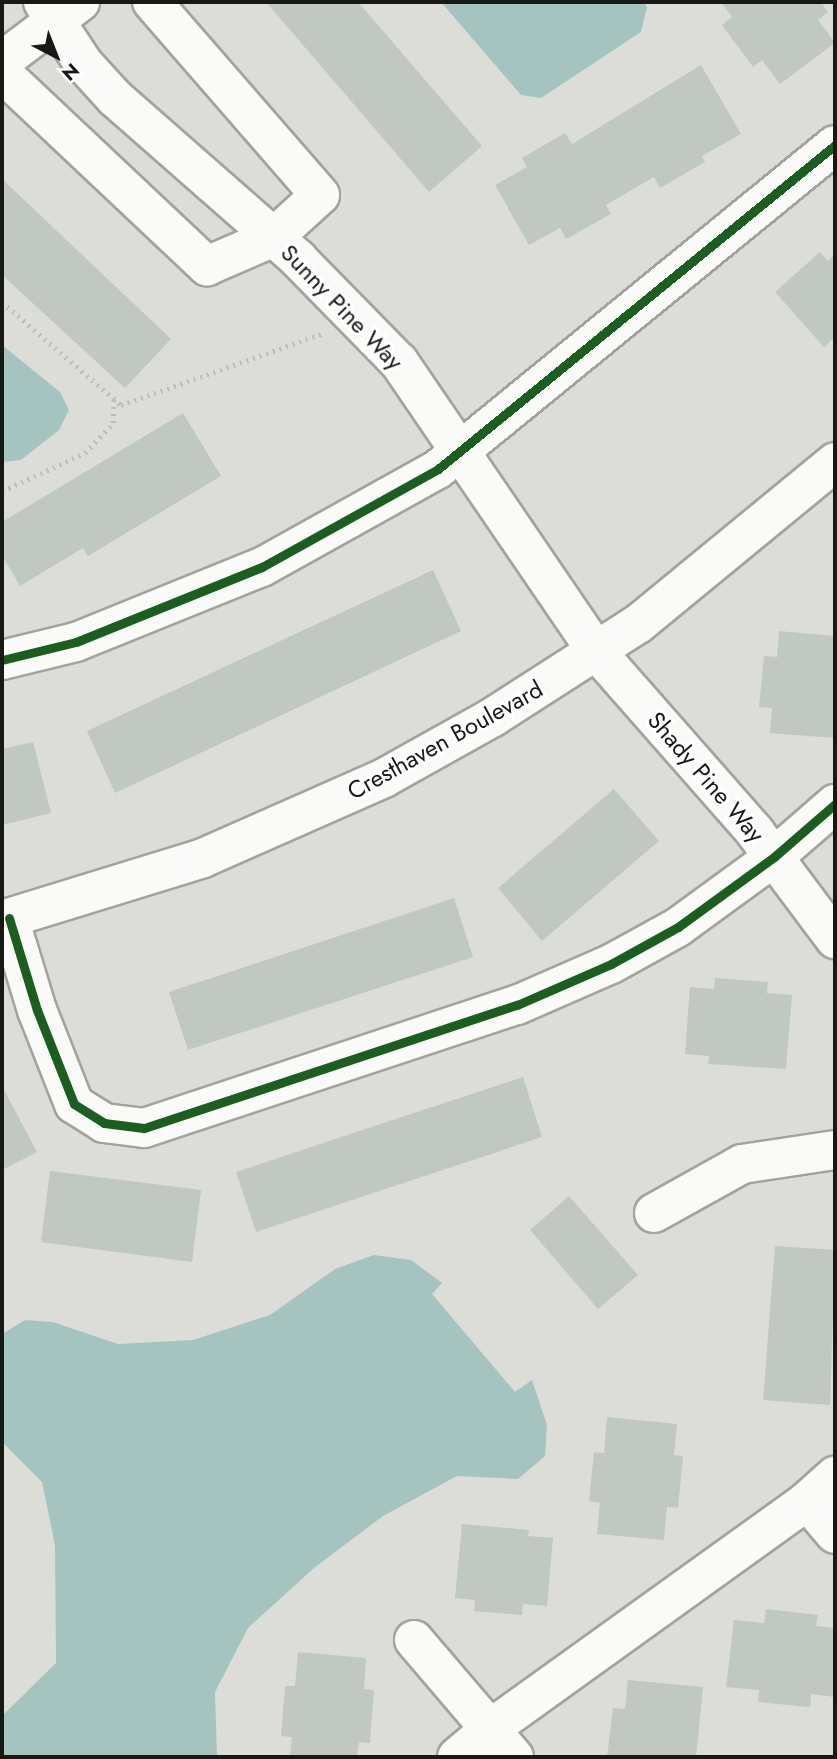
<!DOCTYPE html>
<html>
<head>
<meta charset="utf-8">
<style>
  body { margin:0 }
  #map { position:relative; width:837px; height:1759px; overflow:hidden; background:#dcddd8; font-family:Jost,sans-serif }
  div>[style] { position:absolute }
  .water>* { inset:0; background:#a6c4bf }
  .building>* { inset:0; background:#c1c7c1 }
  .path>* { height:4.5px; margin-top:-2.25px; transform-origin:0; background:repeating-linear-gradient(90deg,#bdbebb 0 2px,transparent 0 7px) }
  .roads { filter:drop-shadow(2px 0 #a2a39e) drop-shadow(-2px 0 #a2a39e) drop-shadow(0 2px #a2a39e) drop-shadow(0 -2px #a2a39e) }
  .minor>* { height:38px; margin:-19px; padding:0 19px; transform-origin:19px; border-radius:19px; background:#fafaf9 }
  .cycleway>* { height:9px; margin:-4.5px; padding:0 4.5px; transform-origin:4.5px; border-radius:4.5px; background:#1b5e20 }
  span { translate:-50% -50%; white-space:nowrap; text-align:center; line-height:1.15; -webkit-text-stroke:6px #fff; paint-order:stroke }
  .street-label { font-size:24px; color:#181915 }
  .frame { position:absolute; inset:0; border:4px solid #181915; pointer-events:none }
  .north { position:absolute; left:21px; top:21px; width:70px; height:70px; -webkit-text-stroke:5px #fff; paint-order:stroke; rotate:138deg; font-size:19px; font-weight:700; line-height:28px; text-align:center; color:#181915 }
  .north::after { content:''; display:block; margin:auto; width:24px; height:32px; background:#181915; clip-path:polygon(50% 0,100% 100%,50% 72%,0 100%) }
</style>
</head>
<body>
<div id="map">
  <div class="water">
    <i style="clip-path:polygon(441px 2px,644px 2px,647px 7px,641px 32px,541px 98px,521px 95px)"></i>
    <i style="clip-path:polygon(2px 345px,60px 392px,69px 410px,59px 430px,21px 460px,2px 462px)"></i>
    <i style="clip-path:polygon(374px 1255px,411px 1260px,442px 1283px,432px 1294px,515px 1392px,532px 1380px,547px 1425px,545px 1456px,518px 1479px,457px 1476px,383px 1516px,314px 1568px,248px 1628px,215px 1692px,217px 1757px,2px 1757px,2px 1716px,56px 1663px,55px 1545px,42px 1482px,2px 1442px,2px 1334px,25px 1320px,53px 1322px,118px 1344px,193px 1340px,270px 1315px,335px 1269px)"></i>
  </div>
  <div class="building">
    <i style="clip-path:polygon(266px 2px,358px 2px,482px 146px,429px 192px)"></i>
    <i style="clip-path:polygon(721px 2px,821px 2px,828px 12px,818px 20px,835px 43px,780px 84px,762px 60px,753px 67px,722px 25px,732px 17px)"></i>
    <i style="clip-path:polygon(701px 65px,741px 134px,702px 156px,705px 162px,660px 188px,654px 177px,606px 205px,611px 214px,566px 239px,560px 228px,529px 245px,495px 185px,527px 167px,522px 158px,565px 133px,572px 144px)"></i>
    <i style="clip-path:polygon(2px 179px,171px 339px,125px 388px,2px 275px)"></i>
    <i style="clip-path:polygon(820px 252px,828px 261px,835px 254px,835px 337px,824px 347px,775px 292px)"></i>
    <i style="clip-path:polygon(183px 413px,221px 476px,88px 556px,83px 548px,20px 586px,2px 555px,2px 522px)"></i>
    <i style="clip-path:polygon(433px 570px,461px 631px,115px 793px,87px 731px)"></i>
    <i style="clip-path:polygon(779px 631px,835px 636px,835px 738px,770px 733px,772px 708px,759px 707px,764px 656px,777px 657px)"></i>
    <i style="clip-path:polygon(33px 742px,51px 813px,2px 825px,2px 749px)"></i>
    <i style="clip-path:polygon(614px 789px,659px 841px,542px 941px,498px 888px)"></i>
    <i style="clip-path:polygon(454px 898px,473px 957px,188px 1050px,169px 992px)"></i>
    <i style="clip-path:polygon(715px 978px,768px 982px,767px 993px,792px 995px,786px 1069px,708px 1064px,709px 1056px,685px 1054px,690px 987px,714px 989px)"></i>
    <i style="clip-path:polygon(523px 1077px,542px 1137px,256px 1232px,236px 1172px)"></i>
    <i style="clip-path:polygon(2px 1086px,37px 1152px,2px 1170px)"></i>
    <i style="clip-path:polygon(50px 1171px,201px 1190px,192px 1262px,41px 1242px)"></i>
    <i style="clip-path:polygon(569px 1196px,638px 1275px,598px 1309px,530px 1230px)"></i>
    <i style="clip-path:polygon(775px 1246px,835px 1250px,830px 1405px,763px 1400px)"></i>
    <i style="clip-path:polygon(607px 1417px,677px 1424px,674px 1455px,683px 1456px,678px 1508px,667px 1507px,664px 1540px,597px 1534px,600px 1503px,589px 1501px,594px 1452px,604px 1453px)"></i>
    <i style="clip-path:polygon(462px 1524px,529px 1530px,528px 1536px,553px 1538px,547px 1606px,523px 1604px,522px 1615px,474px 1611px,475px 1600px,455px 1598px)"></i>
    <i style="clip-path:polygon(766px 1609px,818px 1615px,816px 1626px,835px 1628px,835px 1697px,811px 1694px,810px 1707px,758px 1702px,759px 1690px,726px 1687px,734px 1620px,764px 1623px)"></i>
    <i style="clip-path:polygon(298px 1652px,366px 1658px,364px 1689px,374px 1690px,370px 1743px,359px 1742px,357px 1757px,290px 1757px,292px 1737px,281px 1736px,285px 1686px,295px 1686px)"></i>
    <i style="clip-path:polygon(628px 1680px,703px 1687px,696px 1757px,607px 1757px,613px 1708px,625px 1709px)"></i>
  </div>
  <div class="path">
    <i style="left:2px;top:302px;width:157px;rotate:40.9deg"></i>
    <i style="left:121px;top:405px;width:215px;rotate:-19.5deg"></i>
    <i style="left:2px;top:491px;width:91px;rotate:-24.6deg"></i>
    <i style="left:85px;top:453px;width:41px;rotate:-47deg"></i>
    <i style="left:113px;top:423px;width:23px;rotate:-88deg"></i>
  </div>
  <div class="roads">
    <div class="minor">
      <i style="left:43px;top:2px;width:73px;rotate:56.7deg"></i>
      <i style="left:83px;top:63px;width:47px;rotate:47.6deg"></i>
      <i style="left:115px;top:98px;width:244px;rotate:41.3deg"></i>
      <i style="left:298px;top:259px;width:144px;rotate:45.6deg"></i>
      <i style="left:399px;top:362px;width:351px;rotate:55.7deg"></i>
      <i style="left:597px;top:652px;width:240px;rotate:48.7deg"></i>
      <i style="left:755px;top:832px;width:134px;rotate:53.2deg"></i>
      <i style="left:2px;top:61px;width:98px;rotate:-37.1deg"></i>
      <i style="left:2px;top:73px;width:282px;rotate:43.3deg"></i>
      <i style="left:207px;top:266px;width:73px;rotate:-23.4deg"></i>
      <i style="left:274px;top:237px;width:62px;rotate:-42.4deg"></i>
      <i style="left:320px;top:195px;width:256px;rotate:-131deg"></i>
      <i style="left:2px;top:660px;width:76px;rotate:-13.7deg"></i>
      <i style="left:76px;top:642px;width:201px;rotate:-22deg"></i>
      <i style="left:262px;top:567px;width:201px;rotate:-29.1deg"></i>
      <i style="left:438px;top:469px;width:512px;rotate:-39.22deg"></i>
      <i style="left:9px;top:918px;width:96px;rotate:73.1deg"></i>
      <i style="left:37px;top:1010px;width:101px;rotate:68.5deg"></i>
      <i style="left:74px;top:1104px;width:36px;rotate:32deg"></i>
      <i style="left:104px;top:1123px;width:40px;rotate:7.1deg"></i>
      <i style="left:144px;top:1128px;width:393px;rotate:-18.3deg"></i>
      <i style="left:517px;top:1005px;width:103px;rotate:-23.6deg"></i>
      <i style="left:611px;top:964px;width:77px;rotate:-28.9deg"></i>
      <i style="left:678px;top:927px;width:119px;rotate:-36.1deg"></i>
      <i style="left:774px;top:857px;width:81px;rotate:-41deg"></i>
      <i style="left:2px;top:920px;width:210px;rotate:-17.1deg"></i>
      <i style="left:203px;top:858px;width:198px;rotate:-23.8deg"></i>
      <i style="left:384px;top:778px;width:125px;rotate:-29.2deg"></i>
      <i style="left:493px;top:717px;width:172px;rotate:-32.7deg"></i>
      <i style="left:638px;top:624px;width:255px;rotate:-39.4deg"></i>
      <i style="left:654px;top:1213px;width:101px;rotate:-29.1deg"></i>
      <i style="left:742px;top:1164px;width:94px;rotate:-8.6deg"></i>
      <i style="left:807px;top:1501px;width:43px;rotate:49.7deg"></i>
      <i style="left:414px;top:1640px;width:154px;rotate:49.5deg"></i>
      <i style="left:457px;top:1757px;width:43px;rotate:-40.3deg"></i>
      <i style="left:490px;top:1729px;width:390px;rotate:-35.7deg"></i>
      <i style="left:807px;top:1501px;width:38px;rotate:-42deg"></i>
    </div>
  </div>
  <div class="cycleway">
    <i style="left:2px;top:660px;width:76px;rotate:-13.7deg"></i>
    <i style="left:76px;top:642px;width:201px;rotate:-22deg"></i>
    <i style="left:262px;top:567px;width:201px;rotate:-29.1deg"></i>
    <i style="left:438px;top:469px;width:512px;rotate:-39.22deg"></i>
    <i style="left:9px;top:918px;width:96px;rotate:73.1deg"></i>
    <i style="left:37px;top:1010px;width:101px;rotate:68.5deg"></i>
    <i style="left:74px;top:1104px;width:36px;rotate:32deg"></i>
    <i style="left:104px;top:1123px;width:40px;rotate:7.1deg"></i>
    <i style="left:144px;top:1128px;width:393px;rotate:-18.3deg"></i>
    <i style="left:517px;top:1005px;width:103px;rotate:-23.6deg"></i>
    <i style="left:611px;top:964px;width:77px;rotate:-28.9deg"></i>
    <i style="left:678px;top:927px;width:119px;rotate:-36.1deg"></i>
    <i style="left:774px;top:857px;width:81px;rotate:-41deg"></i>
  </div>
  <div class="street-label">
    <span style="left:342px;top:307px;rotate:46deg">Sunny Pine Way</span>
    <span style="left:445px;top:740px;rotate:-29deg">Cresthaven Boulevard</span>
    <span style="left:706px;top:777px;rotate:49deg">Shady Pine Way</span>
  </div>
  <div class="frame"></div>
  <div class="north">N</div>
</div>
</body>
</html>
